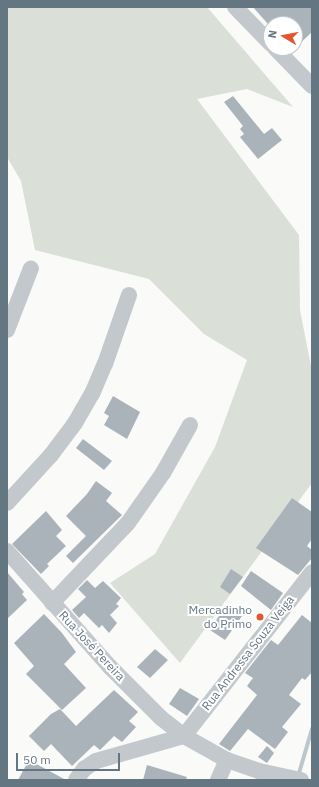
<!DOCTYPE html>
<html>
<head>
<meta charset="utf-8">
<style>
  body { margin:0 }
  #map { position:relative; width:319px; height:787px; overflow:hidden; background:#fafaf8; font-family:"IBM Plex Sans",sans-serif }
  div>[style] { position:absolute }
  .green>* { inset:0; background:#dadfd7 }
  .stream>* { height:4px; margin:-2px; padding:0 2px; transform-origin:2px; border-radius:2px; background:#bbc7cb }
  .building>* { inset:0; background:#aab3b9 }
  .minor>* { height:16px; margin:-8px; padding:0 8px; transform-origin:8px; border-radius:8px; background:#c3c8cc }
  .dots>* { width:11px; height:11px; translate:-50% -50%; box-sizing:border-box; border:2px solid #fff; border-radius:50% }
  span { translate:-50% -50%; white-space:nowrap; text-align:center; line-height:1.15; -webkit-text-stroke:4px #fff; paint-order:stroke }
  .poi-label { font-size:12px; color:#657683 }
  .right { translate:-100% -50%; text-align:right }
  .street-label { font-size:12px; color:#657683 }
  .frame { position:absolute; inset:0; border:8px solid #657683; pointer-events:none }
  .north { position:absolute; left:263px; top:16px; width:40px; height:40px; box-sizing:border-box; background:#fff; border:1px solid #c1c8cd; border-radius:50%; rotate:280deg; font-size:11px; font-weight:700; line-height:16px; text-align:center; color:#657683 }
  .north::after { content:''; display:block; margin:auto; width:14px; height:18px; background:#e4572e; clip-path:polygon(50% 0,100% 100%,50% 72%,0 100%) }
  .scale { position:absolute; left:16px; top:753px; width:104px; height:18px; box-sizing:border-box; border:2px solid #657683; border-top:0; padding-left:5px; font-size:12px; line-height:14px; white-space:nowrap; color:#657683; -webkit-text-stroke:3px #fff; paint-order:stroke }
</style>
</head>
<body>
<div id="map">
  <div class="green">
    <i style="clip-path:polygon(7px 7px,207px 7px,293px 107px,247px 89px,197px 99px,299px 235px,300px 310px,312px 371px,312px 483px,180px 663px,110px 583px,155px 554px,215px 447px,247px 360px,204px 334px,149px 279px,35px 250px,21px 181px,7px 157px)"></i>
  </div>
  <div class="stream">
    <i style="left:299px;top:773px;width:46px;rotate:-73.5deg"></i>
  </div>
  <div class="building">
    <i style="clip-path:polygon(253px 7px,312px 7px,312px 32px,295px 48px,295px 24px,268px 24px)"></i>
    <i style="clip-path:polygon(233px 96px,264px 134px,272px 128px,282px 140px,258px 159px,240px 137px,244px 134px,240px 129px,243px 126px,224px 102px)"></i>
    <i style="clip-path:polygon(113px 396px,140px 412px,127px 439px,104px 425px,109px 416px,104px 413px)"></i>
    <i style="clip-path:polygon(83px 439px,112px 461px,104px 470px,76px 448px)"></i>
    <i style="clip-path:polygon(96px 481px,112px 493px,106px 501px,122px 515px,73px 563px,66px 556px,86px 536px,66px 516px,87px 494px)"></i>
    <i style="clip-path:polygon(292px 498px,312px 512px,312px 539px,307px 546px,312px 550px,312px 558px,298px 575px,256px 548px)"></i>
    <i style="clip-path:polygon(46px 511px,62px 530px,56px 536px,66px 546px,47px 564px,49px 566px,41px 574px,12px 544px)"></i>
    <i style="clip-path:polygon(231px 569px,243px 577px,230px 594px,220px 587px)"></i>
    <i style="clip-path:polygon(251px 571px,283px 593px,271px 610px,241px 586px)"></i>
    <i style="clip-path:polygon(7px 572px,24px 592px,22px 594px,27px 600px,7px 619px)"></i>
    <i style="clip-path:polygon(87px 580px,95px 588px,103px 581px,121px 598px,116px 604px,119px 606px,110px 615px,117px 623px,109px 633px,102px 625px,99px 628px,84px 613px,79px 618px,72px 610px,86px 597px,78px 589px)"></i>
    <i style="clip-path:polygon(226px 605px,242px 616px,225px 640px,210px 630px)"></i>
    <i style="clip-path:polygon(44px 614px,62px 633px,76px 652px,64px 664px,86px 688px,62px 710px,26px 674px,34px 666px,14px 643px)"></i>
    <i style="clip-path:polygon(302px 615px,312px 623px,312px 672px,305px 680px,302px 678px,289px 695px,301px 704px,282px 727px,288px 732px,275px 749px,248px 729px,230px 751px,219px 744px,257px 695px,247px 686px,253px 678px,245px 673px,271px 640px,278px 645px)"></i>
    <i style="clip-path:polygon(155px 649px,168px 660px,150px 678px,137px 667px)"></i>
    <i style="clip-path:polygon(180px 688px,199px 699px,187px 716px,169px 704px)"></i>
    <i style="clip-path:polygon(114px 690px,138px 712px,129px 721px,136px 727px,122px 742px,114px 736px,100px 750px,94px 745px,72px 766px,51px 744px,44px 751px,29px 736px,51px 714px,60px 709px,76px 726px)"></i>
    <i style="clip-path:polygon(267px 746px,274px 753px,267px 763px,258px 757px)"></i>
    <i style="clip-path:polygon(29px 760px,66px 780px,18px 780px)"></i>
    <i style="clip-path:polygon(147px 765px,187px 777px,186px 780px,143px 780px)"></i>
  </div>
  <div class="minor">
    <i style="left:235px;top:7px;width:52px;rotate:45.8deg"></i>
    <i style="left:275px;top:48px;width:53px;rotate:45.8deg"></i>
    <i style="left:7px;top:330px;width:66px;rotate:-68.8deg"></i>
    <i style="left:7px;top:503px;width:65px;rotate:-47.5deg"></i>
    <i style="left:51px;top:455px;width:40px;rotate:-53deg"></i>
    <i style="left:75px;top:423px;width:34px;rotate:-60deg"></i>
    <i style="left:92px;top:394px;width:33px;rotate:-67deg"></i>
    <i style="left:105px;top:364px;width:73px;rotate:-70.8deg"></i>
    <i style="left:7px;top:551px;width:155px;rotate:48.4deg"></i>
    <i style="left:110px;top:667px;width:72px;rotate:45deg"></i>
    <i style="left:161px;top:718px;width:29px;rotate:38deg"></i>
    <i style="left:184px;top:736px;width:49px;rotate:29.2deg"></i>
    <i style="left:227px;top:760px;width:34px;rotate:19deg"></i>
    <i style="left:259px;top:771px;width:43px;rotate:12.1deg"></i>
    <i style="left:52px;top:603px;width:110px;rotate:-46.5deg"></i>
    <i style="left:128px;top:523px;width:61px;rotate:-55deg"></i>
    <i style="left:163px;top:473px;width:55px;rotate:-60.6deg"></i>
    <i style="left:184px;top:736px;width:208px;rotate:-52deg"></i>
    <i style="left:76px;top:780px;width:14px;rotate:-54deg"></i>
    <i style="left:84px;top:769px;width:14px;rotate:-34deg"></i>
    <i style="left:96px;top:761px;width:91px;rotate:-15.9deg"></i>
    <i style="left:218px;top:780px;width:22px;rotate:-66deg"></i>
  </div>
  <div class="dots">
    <i style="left:260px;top:617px;background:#e4572e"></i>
  </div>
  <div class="poi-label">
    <span class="right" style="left:252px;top:617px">Mercadinho<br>do Primo</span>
  </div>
  <div class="street-label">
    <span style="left:92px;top:646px;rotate:47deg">Rua José Pereira</span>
    <span style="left:248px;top:653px;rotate:-52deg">Rua Andressa Souza Veiga</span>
  </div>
  <div class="frame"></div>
  <div class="north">N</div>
  <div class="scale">50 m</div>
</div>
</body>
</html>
